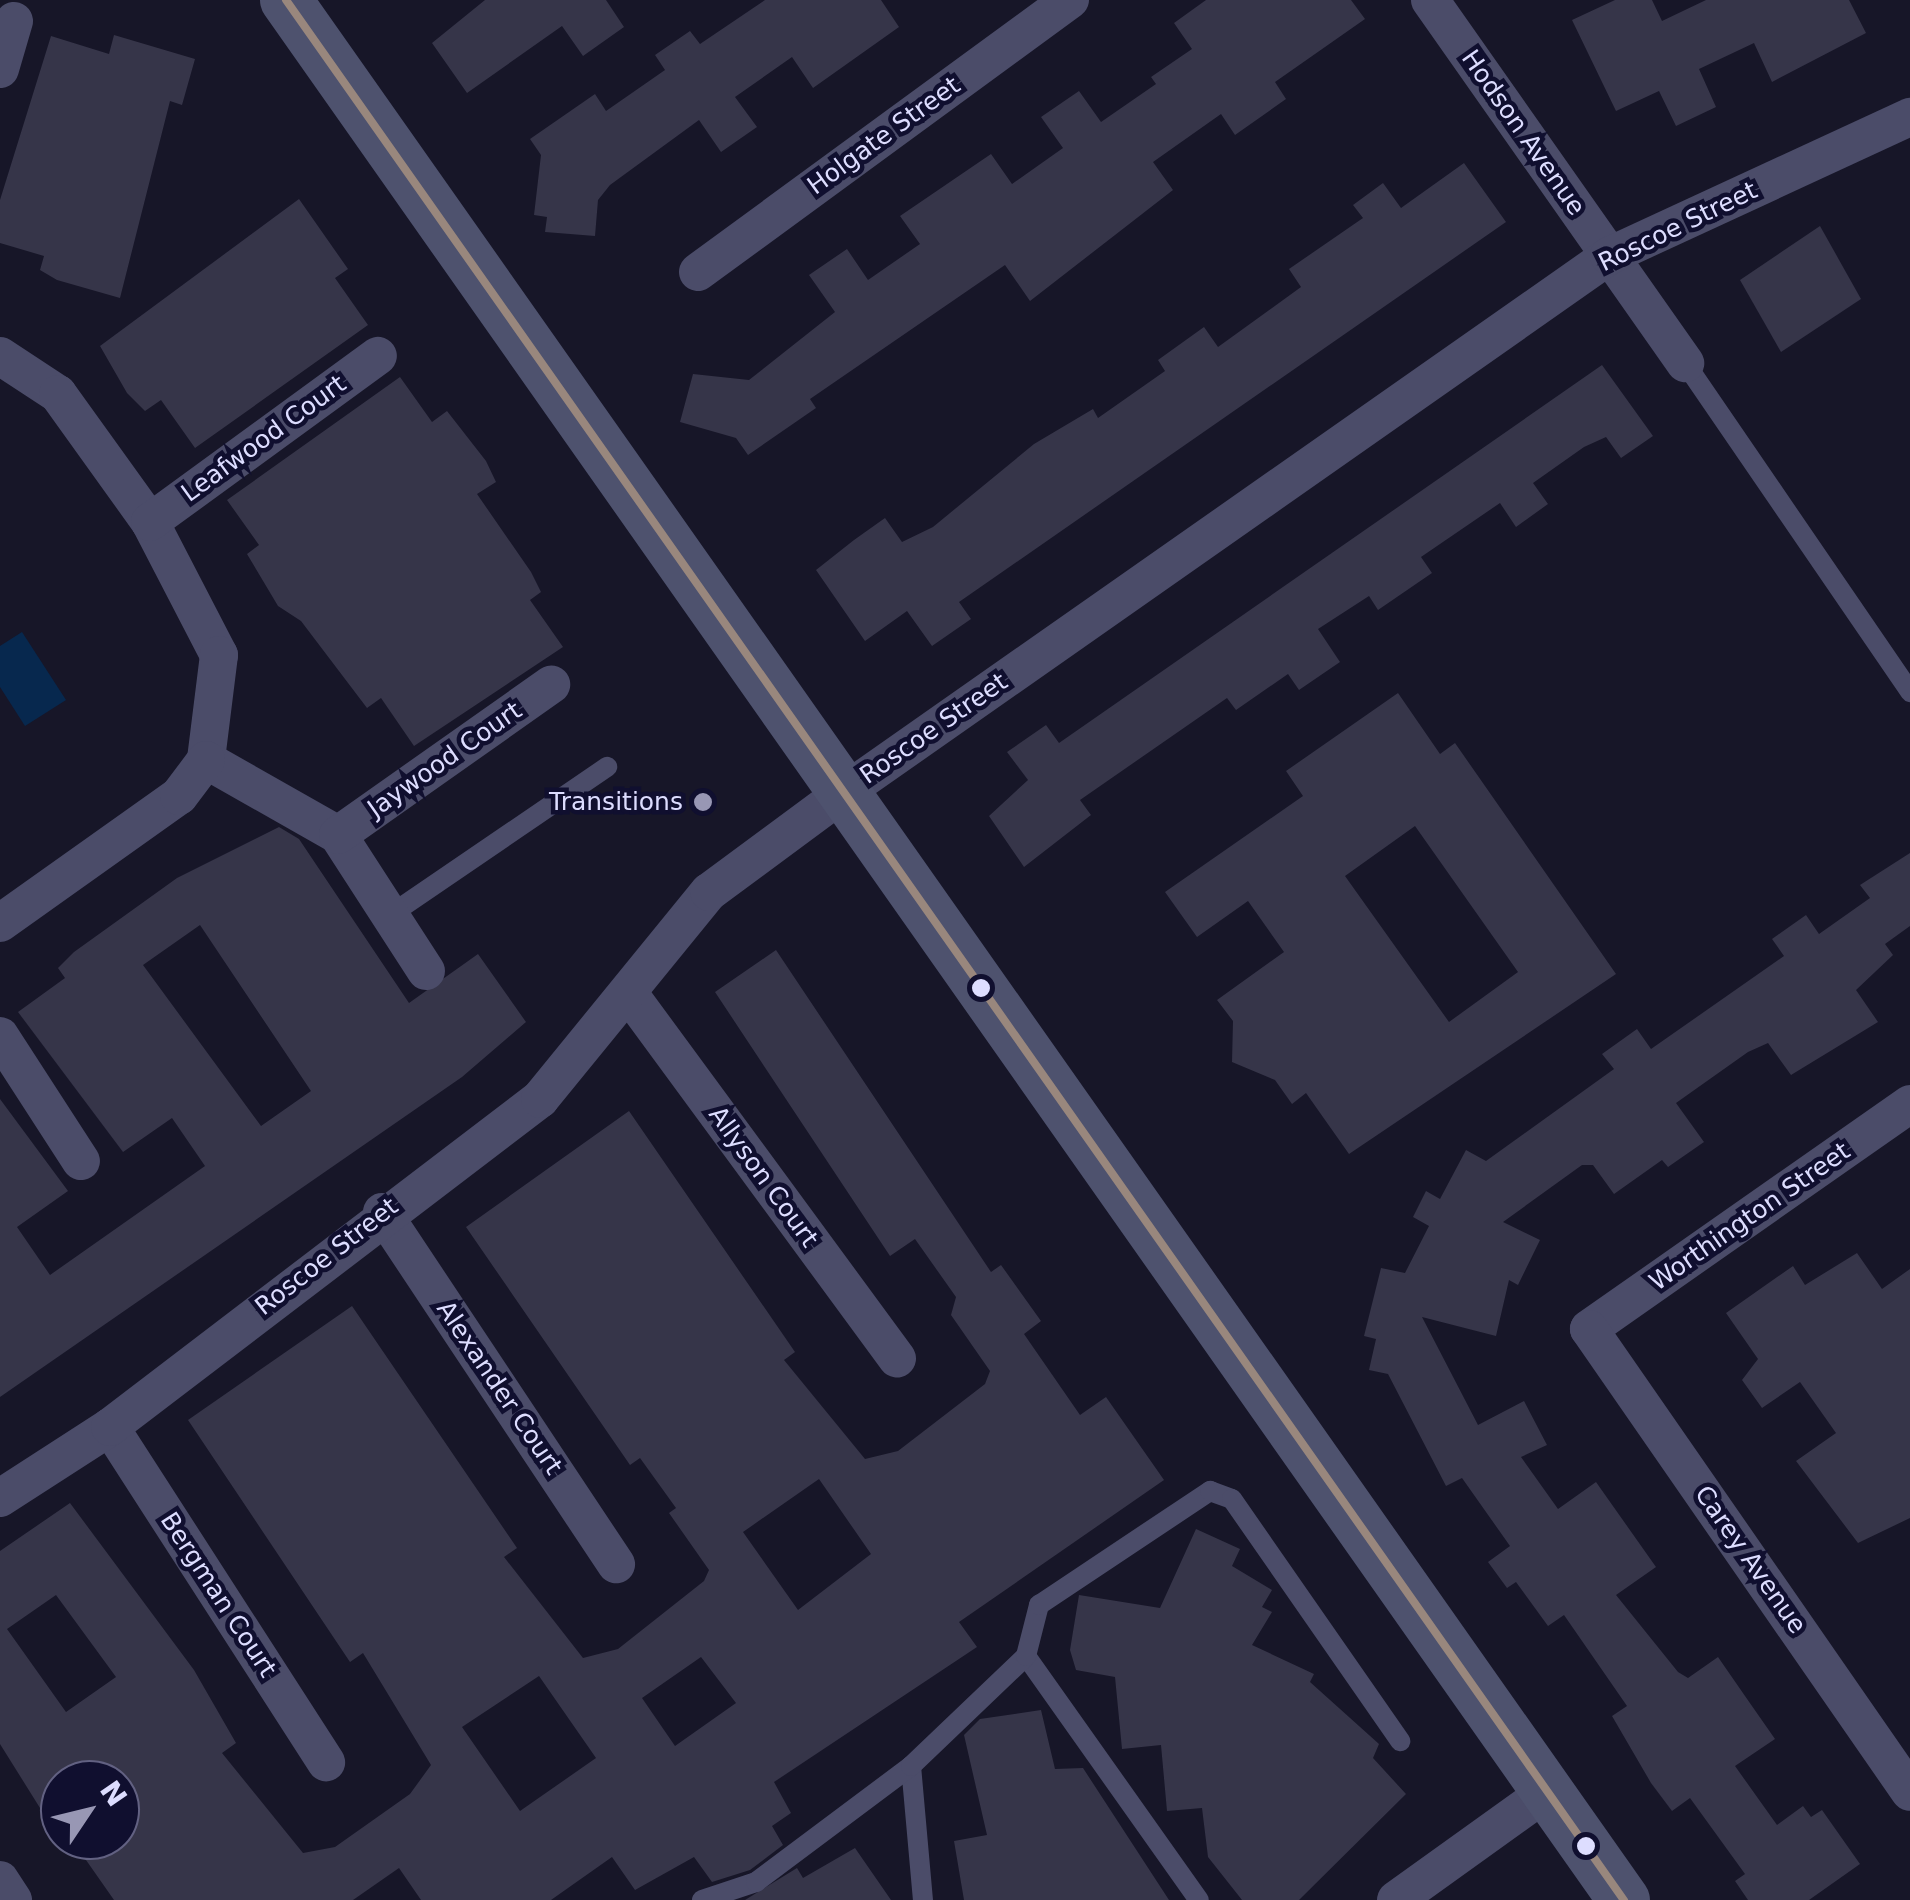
<!DOCTYPE html>
<html>
<head>
<meta charset="utf-8">
<style>
  body { margin:0 }
  #map { position:relative; width:1910px; height:1900px; overflow:hidden; background:#171628; font-family:"DejaVu Sans",sans-serif }
  div>[style] { position:absolute }
  .water>* { inset:0; background:#07284e }
  .building>* { inset:0; background:#363549 }
  .lane>* { height:20px; margin:-10px; padding:0 10px; transform-origin:10px; border-radius:10px; background:#4b4c69 }
  .street>* { height:38px; margin:-19px; padding:0 19px; transform-origin:19px; border-radius:19px; background:#4b4c69 }
  .secondary>* { height:52px; margin:-26px; padding:0 26px; transform-origin:26px; border-radius:26px; background:#4e526e }
  .bus-1>* { height:8px; margin:-4px; padding:0 4px; transform-origin:4px; border-radius:4px; background:#99877d }
  .dots>* { width:28px; height:28px; translate:-50% -50%; box-sizing:border-box; border:5px solid #100f2f; border-radius:50% }
  span { translate:-50% -50%; white-space:nowrap; text-align:center; line-height:1.15; -webkit-text-stroke:9px #100f2f; paint-order:stroke }
  .street-label { font-size:25px; color:#ddf }
  .poi-label { font-size:25px; color:#ddf }
  .right { translate:-100% -50%; text-align:right }
  .north { position:absolute; left:40px; top:1760px; width:100px; height:100px; box-sizing:border-box; background:#100f2f; border:2px solid #626182; border-radius:50%; rotate:55deg; font-size:28px; font-weight:700; line-height:40px; text-align:center; color:#ddf }
  .north::after { content:''; display:block; margin:auto; width:35px; height:45px; background:#9897b4; clip-path:polygon(50% 0,100% 100%,50% 72%,0 100%) }
</style>
</head>
<body>
<div id="map">
  <div class="water">
    <i style="clip-path:polygon(22px 632px,66px 700px,25px 726px,0 687px,0 646px)"></i>
  </div>
  <div class="building">
    <i style="clip-path:polygon(485px 0,606px 0,624px 27px,583px 56px,562px 26px,467px 93px,432px 43px)"></i>
    <i style="clip-path:polygon(765px 0,881px 0,899px 27px,813px 88px,792px 57px,735px 97px,757px 127px,721px 152px,699px 120px,610px 185px,598px 200px,595px 236px,545px 232px,547px 217px,534px 215px,541px 155px,530px 139px,595px 94px,606px 111px,665px 70px,655px 55px,690px 31px,700px 44px)"></i>
    <i style="clip-path:polygon(1206px 0,1351px 0,1365px 19px,1275px 82px,1286px 99px,1235px 135px,1221px 114px,1153px 162px,1173px 190px,1030px 301px,1005px 265px,810px 399px,816px 408px,748px 455px,736px 438px,680px 422px,693px 374px,749px 380px,835px 312px,809px 275px,847px 249px,868px 280px,920px 244px,900px 216px,991px 154px,1012px 184px,1063px 148px,1041px 117px,1079px 91px,1101px 122px,1156px 84px,1151px 77px,1192px 49px,1174px 23px)"></i>
    <i style="clip-path:polygon(1615px 0,1652px 0,1662px 21px,1706px 0,1849px 0,1866px 33px,1772px 82px,1754px 43px,1699px 69px,1716px 107px,1676px 126px,1659px 91px,1616px 111px,1572px 20px)"></i>
    <i style="clip-path:polygon(114px 35px,195px 59px,182px 105px,170px 101px,120px 298px,57px 280px,40px 270px,44px 256px,0 243px,0 200px,51px 36px,109px 54px)"></i>
    <i style="clip-path:polygon(1464px 163px,1506px 222px,959px 602px,971px 619px,932px 646px,907px 611px,865px 641px,816px 570px,854px 540px,885px 518px,902px 542px,933px 527px,1034px 444px,1093px 409px,1098px 418px,1165px 371px,1158px 360px,1204px 327px,1218px 347px,1301px 287px,1289px 269px,1363px 218px,1353px 205px,1383px 183px,1401px 208px)"></i>
    <i style="clip-path:polygon(299px 199px,348px 269px,335px 278px,368px 325px,195px 448px,161px 400px,145px 411px,127px 393px,100px 346px)"></i>
    <i style="clip-path:polygon(1820px 226px,1861px 299px,1781px 352px,1740px 280px)"></i>
    <i style="clip-path:polygon(1602px 365px,1653px 436px,1621px 458px,1606px 437px,1584px 447px,1533px 483px,1548px 504px,1516px 527px,1500px 503px,1421px 557px,1432px 573px,1378px 610px,1369px 596px,1318px 629px,1340px 662px,1299px 690px,1288px 674px,1236px 710px,1227px 698px,1080px 800px,1091px 815px,1024px 867px,989px 816px,1028px 780px,1007px 752px,1046px 725px,1059px 743px)"></i>
    <i style="clip-path:polygon(400px 377px,432px 422px,447px 411px,486px 461px,496px 482px,477px 494px,531px 572px,541px 592px,530px 600px,563px 647px,414px 746px,381px 698px,367px 708px,301px 621px,278px 606px,247px 554px,259px 545px,227px 500px)"></i>
    <i style="clip-path:polygon(evenodd,1398px 693px,1440px 754px,1455px 743px,1616px 974px,1349px 1154px,1306px 1093px,1292px 1104px,1275px 1080px,1232px 1062px,1233px 1021px,1217px 1000px,1284px 952px,1248px 901px,1197px 937px,1165px 892px,1303px 796px,1286px 771px,1398px 693px,1415px 826px,1518px 972px,1449px 1022px,1345px 876px,1415px 826px)"></i>
    <i style="clip-path:polygon(evenodd,279px 827px,299px 839px,409px 1003px,478px 954px,526px 1022px,462px 1077px,0 1397px,0 1099px,68px 1191px,17px 1227px,50px 1275px,205px 1166px,172px 1118px,123px 1152px,18px 1012px,65px 978px,58px 968px,74px 952px,177px 878px,279px 827px,200px 925px,311px 1091px,261px 1126px,143px 965px,200px 925px)"></i>
    <i style="clip-path:polygon(1910px 853px,1910px 926px,1885px 944px,1893px 955px,1856px 990px,1878px 1022px,1791px 1075px,1768px 1043px,1748px 1052px,1676px 1103px,1704px 1142px,1668px 1167px,1662px 1160px,1614px 1194px,1593px 1165px,1582px 1165px,1503px 1222px,1540px 1240px,1518px 1285px,1509px 1280px,1496px 1336px,1422px 1317px,1478px 1425px,1524px 1401px,1547px 1445px,1521px 1457px,1558px 1509px,1596px 1482px,1656px 1567px,1616px 1595px,1678px 1672px,1688px 1678px,1718px 1657px,1745px 1696px,1775px 1739px,1735px 1766px,1777px 1825px,1803px 1806px,1811px 1817px,1822px 1810px,1860px 1864px,1809px 1900px,1748px 1900px,1735px 1881px,1745px 1874px,1690px 1798px,1672px 1811px,1651px 1783px,1612px 1716px,1627px 1706px,1564px 1615px,1548px 1626px,1516px 1582px,1507px 1588px,1488px 1562px,1510px 1546px,1462px 1478px,1446px 1486px,1388px 1374px,1369px 1370px,1376px 1339px,1364px 1336px,1381px 1268px,1405px 1273px,1429px 1226px,1413px 1217px,1426px 1191px,1440px 1199px,1466px 1150px,1486px 1161px,1614px 1069px,1602px 1054px,1637px 1029px,1651px 1049px,1784px 956px,1772px 939px,1806px 915px,1819px 934px,1870px 898px,1860px 885px)"></i>
    <i style="clip-path:polygon(evenodd,776px 950px,991px 1272px,1001px 1265px,1041px 1321px,1024px 1334px,1080px 1415px,1106px 1397px,1164px 1480px,959px 1622px,977px 1647px,774px 1782px,791px 1813px,772px 1826px,783px 1845px,750px 1870px,712px 1882px,694px 1857px,635px 1890px,612px 1857px,551px 1900px,421px 1900px,399px 1868px,353px 1900px,114px 1900px,72px 1840px,120px 1840px,120px 1780px,60px 1780px,60px 1840px,0 1744px,0 1551px,70px 1503px,194px 1670px,236px 1743px,222px 1753px,303px 1853px,335px 1847px,410px 1794px,431px 1765px,363px 1653px,350px 1662px,188px 1420px,352px 1306px,517px 1548px,504px 1557px,583px 1658px,618px 1649px,704px 1581px,709px 1570px,669px 1513px,676px 1508px,640px 1458px,630px 1465px,466px 1227px,629px 1111px,795px 1352px,784px 1360px,865px 1459px,898px 1451px,985px 1384px,990px 1371px,951px 1315px,956px 1297px,915px 1239px,890px 1256px,715px 992px,776px 950px,819px 1479px,871px 1554px,798px 1610px,743px 1532px,819px 1479px,776px 950px,56px 1595px,116px 1677px,66px 1712px,7px 1629px,56px 1595px,776px 950px,701px 1657px,736px 1703px,675px 1746px,642px 1698px,701px 1657px,776px 950px,539px 1676px,596px 1758px,520px 1811px,462px 1727px,539px 1676px)"></i>
    <i style="clip-path:polygon(1857px 1253px,1882px 1289px,1910px 1269px,1910px 1518px,1858px 1543px,1796px 1461px,1836px 1433px,1800px 1382px,1762px 1408px,1742px 1380px,1758px 1359px,1726px 1313px,1793px 1266px,1805px 1285px)"></i>
    <i style="clip-path:polygon(1196px 1529px,1240px 1549px,1232px 1566px,1272px 1590px,1262px 1607px,1272px 1612px,1252px 1645px,1314px 1674px,1310px 1682px,1379px 1744px,1373px 1758px,1406px 1794px,1299px 1900px,1242px 1900px,1208px 1857px,1202px 1808px,1167px 1811px,1161px 1745px,1122px 1749px,1115px 1677px,1076px 1670px,1070px 1650px,1079px 1595px,1160px 1608px)"></i>
    <i style="clip-path:polygon(1041px 1710px,1055px 1769px,1083px 1768px,1169px 1900px,964px 1900px,954px 1841px,987px 1835px,964px 1735px,980px 1719px)"></i>
    <i style="clip-path:polygon(855px 1848px,891px 1900px,745px 1900px,797px 1868px,803px 1878px)"></i>
  </div>
  <div class="lane">
    <i style="left:1685px;top:363px;width:399px;rotate:55.6deg"></i>
    <i style="left:390px;top:915px;width:263px;rotate:-34.3deg"></i>
    <i style="left:1026px;top:1656px;width:299px;rotate:54.7deg"></i>
    <i style="left:911px;top:1766px;width:135px;rotate:84.9deg"></i>
    <i style="left:702px;top:1900px;width:57px;rotate:-18.4deg"></i>
    <i style="left:756px;top:1882px;width:194px;rotate:-36.8deg"></i>
    <i style="left:911px;top:1766px;width:159px;rotate:-43.7deg"></i>
    <i style="left:1026px;top:1656px;width:53px;rotate:-75.7deg"></i>
    <i style="left:1039px;top:1605px;width:206px;rotate:-33.7deg"></i>
    <i style="left:1210px;top:1491px;width:23px;rotate:20deg"></i>
    <i style="left:1232px;top:1499px;width:295px;rotate:55.2deg"></i>
  </div>
  <div class="street">
    <i style="left:1430px;top:0;width:444px;rotate:54.9deg"></i>
    <i style="left:0;top:69px;width:50px;rotate:-73.7deg"></i>
    <i style="left:698px;top:272px;width:461px;rotate:-36.2deg"></i>
    <i style="left:0;top:356px;width:69px;rotate:33.2deg"></i>
    <i style="left:58px;top:394px;width:158px;rotate:54.3deg"></i>
    <i style="left:150px;top:522px;width:150px;rotate:62.6deg"></i>
    <i style="left:219px;top:655px;width:106px;rotate:97.1deg"></i>
    <i style="left:150px;top:522px;width:282px;rotate:-36.1deg"></i>
    <i style="left:206px;top:760px;width:152px;rotate:29.6deg"></i>
    <i style="left:338px;top:835px;width:162px;rotate:57.1deg"></i>
    <i style="left:338px;top:835px;width:261px;rotate:-35.2deg"></i>
    <i style="left:0;top:923px;width:219px;rotate:-35.4deg"></i>
    <i style="left:179px;top:796px;width:45px;rotate:-53.1deg"></i>
    <i style="left:630px;top:995px;width:451px;rotate:53.7deg"></i>
    <i style="left:0;top:1036px;width:149px;rotate:57.1deg"></i>
    <i style="left:1910px;top:1104px;width:392px;rotate:145deg"></i>
    <i style="left:1589px;top:1329px;width:563px;rotate:55.27deg"></i>
    <i style="left:382px;top:1212px;width:423px;rotate:56.4deg"></i>
    <i style="left:110px;top:1427px;width:399px;rotate:57.2deg"></i>
    <i style="left:0;top:1498px;width:131px;rotate:-32.8deg"></i>
    <i style="left:110px;top:1427px;width:541px;rotate:-37.34deg"></i>
    <i style="left:540px;top:1099px;width:267px;rotate:-50.8deg"></i>
    <i style="left:709px;top:892px;width:167px;rotate:-36.5deg"></i>
    <i style="left:843px;top:793px;width:935px;rotate:-35.03deg"></i>
    <i style="left:1609px;top:256px;width:332px;rotate:-24.8deg"></i>
    <i style="left:0;top:1880px;width:24px;rotate:57deg"></i>
    <i style="left:1396px;top:1900px;width:188px;rotate:-35.7deg"></i>
  </div>
  <div class="secondary">
    <i style="left:286px;top:0;width:2324px;rotate:54.85deg"></i>
  </div>
  <div class="bus-1">
    <i style="left:286px;top:0;width:2324px;rotate:54.85deg"></i>
  </div>
  <div class="dots">
    <i style="left:703px;top:802px;background:#9897b4"></i>
    <i style="left:981px;top:988px;background:#ddf"></i>
    <i style="left:1586px;top:1846px;background:#ddf"></i>
  </div>
  <div class="street-label">
    <span style="left:1523px;top:133px;rotate:55deg">Hodson Avenue</span>
    <span style="left:884px;top:136px;rotate:-36deg">Holgate Street</span>
    <span style="left:1678px;top:227px;rotate:-26deg">Roscoe Street</span>
    <span style="left:264px;top:439px;rotate:-36deg">Leafwood Court</span>
    <span style="left:934px;top:729px;rotate:-35deg">Roscoe Street</span>
    <span style="left:445px;top:760px;rotate:-35deg">Jaywood Court</span>
    <span style="left:763px;top:1177px;rotate:54deg">Allyson Court</span>
    <span style="left:1750px;top:1217px;rotate:-35deg">Worthington Street</span>
    <span style="left:327px;top:1257px;rotate:-38deg">Roscoe Street</span>
    <span style="left:499px;top:1388px;rotate:56deg">Alexander Court</span>
    <span style="left:1750px;top:1560px;rotate:55deg">Carey Avenue</span>
    <span style="left:218px;top:1595px;rotate:57deg">Bergman Court</span>
  </div>
  <div class="poi-label">
    <span class="right" style="left:683px;top:802px">Transitions</span>
  </div>
  <div class="north">N</div>
</div>
</body>
</html>
